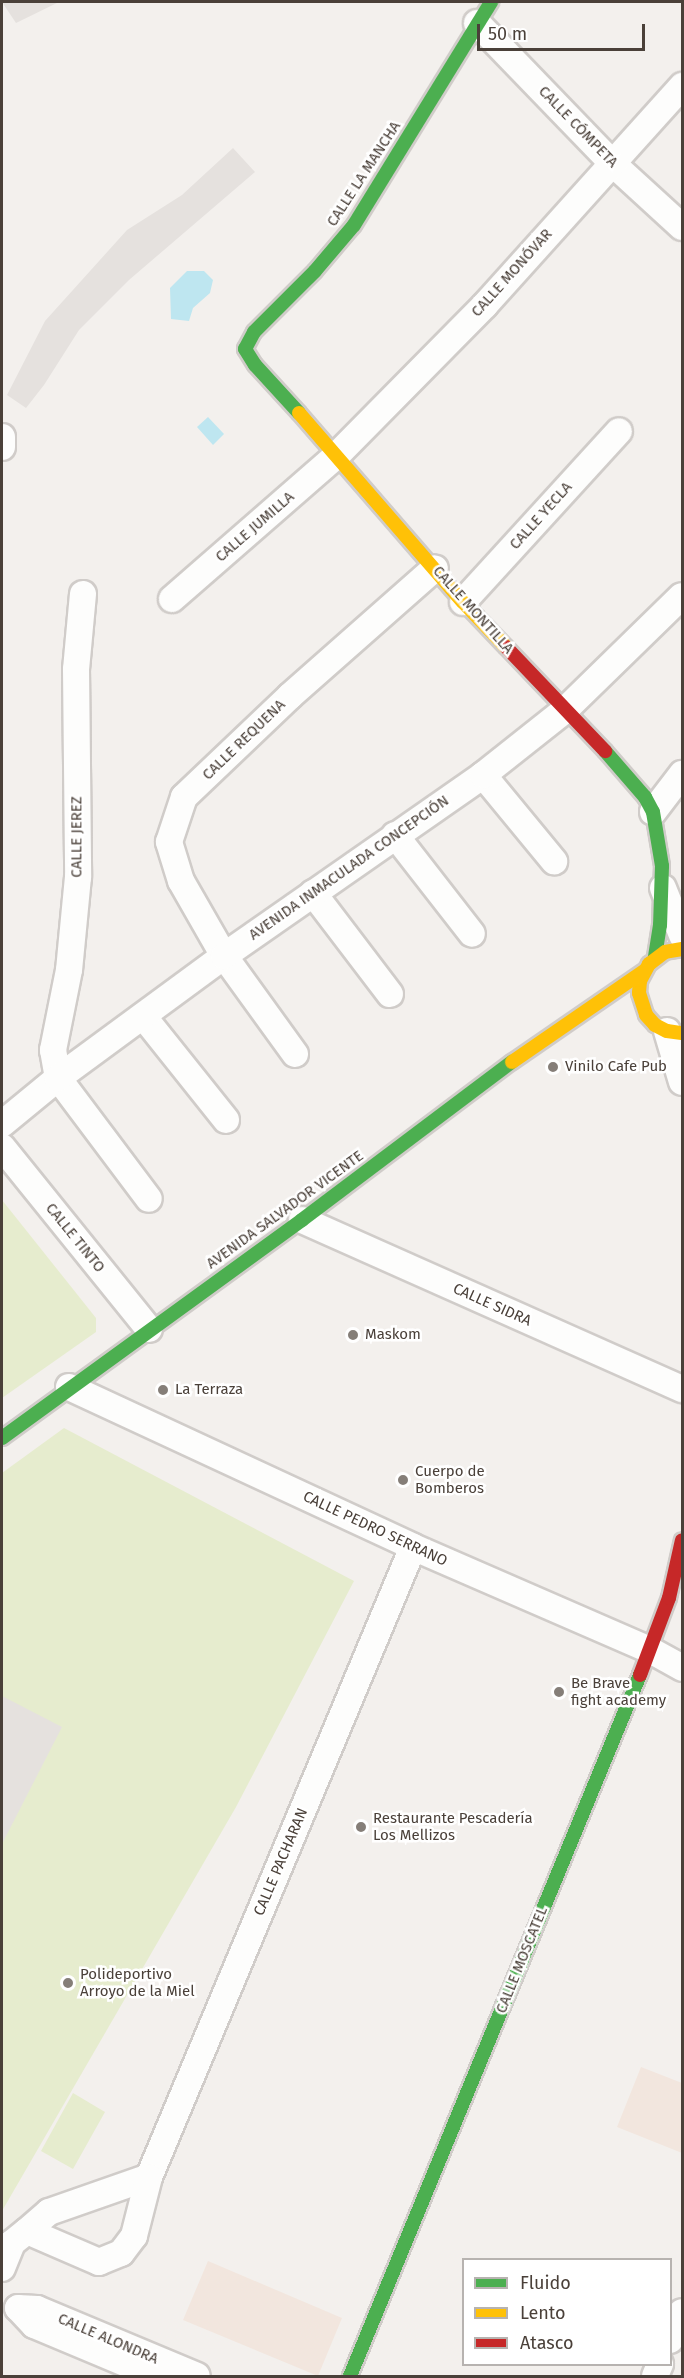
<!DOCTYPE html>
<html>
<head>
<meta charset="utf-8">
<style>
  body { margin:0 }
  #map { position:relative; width:684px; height:2378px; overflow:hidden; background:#f3f0ed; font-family:"Fira Sans",sans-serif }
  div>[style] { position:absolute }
  .commercial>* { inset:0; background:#f2e6de }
  .green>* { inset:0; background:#e6ecce }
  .parking>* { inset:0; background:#e5e1de }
  .water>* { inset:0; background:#bee6f0 }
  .roads { filter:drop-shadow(2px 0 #d0ccc9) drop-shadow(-2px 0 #d0ccc9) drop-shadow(0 2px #d0ccc9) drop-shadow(0 -2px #d0ccc9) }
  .street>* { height:26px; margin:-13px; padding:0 13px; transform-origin:13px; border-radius:13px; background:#fdfdfc }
  .fast>* { height:14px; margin:-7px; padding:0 7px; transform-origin:7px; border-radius:7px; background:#4caf50 }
  .slow>* { height:14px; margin:-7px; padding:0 7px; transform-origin:7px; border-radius:7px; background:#ffc107 }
  .jam>* { height:14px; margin:-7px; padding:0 7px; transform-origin:7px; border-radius:7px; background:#c62828 }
  .dots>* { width:16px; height:16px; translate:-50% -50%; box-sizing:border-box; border:3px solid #fff; border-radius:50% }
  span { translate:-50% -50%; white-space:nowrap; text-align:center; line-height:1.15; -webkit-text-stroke:5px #fff; paint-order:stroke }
  .street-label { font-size:15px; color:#4a4039 }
  .poi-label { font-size:15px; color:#4a4039 }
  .left { translate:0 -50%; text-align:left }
  .frame { position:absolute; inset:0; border:3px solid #4a4039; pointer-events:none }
  .legend { position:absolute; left:462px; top:2258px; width:210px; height:108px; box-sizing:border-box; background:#fff; border:2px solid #b7b3b0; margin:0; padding:8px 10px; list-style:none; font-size:18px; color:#4a4039 }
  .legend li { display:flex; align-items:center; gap:12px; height:30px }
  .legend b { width:30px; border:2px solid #b7b3b0 }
  .scale { position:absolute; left:477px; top:24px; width:168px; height:27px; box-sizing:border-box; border:3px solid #4a4039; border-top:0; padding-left:8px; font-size:18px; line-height:21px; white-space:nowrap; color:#4a4039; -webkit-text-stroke:4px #fff; paint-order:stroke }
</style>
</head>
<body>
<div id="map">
  <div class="commercial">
    <i style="clip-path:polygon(641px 2067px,682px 2083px,682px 2153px,617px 2127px)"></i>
    <i style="clip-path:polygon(208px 2261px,342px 2318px,318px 2376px,183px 2320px)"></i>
  </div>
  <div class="green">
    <i style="clip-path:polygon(2px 1200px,96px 1318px,96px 1332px,2px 1398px)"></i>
    <i style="clip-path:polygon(64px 1428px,354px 1581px,236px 1807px,2px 2211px,2px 1473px)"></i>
    <i style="clip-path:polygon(73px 2093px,105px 2112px,73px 2169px,41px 2151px)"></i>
  </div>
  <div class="parking">
    <i style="clip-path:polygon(2px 2px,59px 2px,16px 23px)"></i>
    <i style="clip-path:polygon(233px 148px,255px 172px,129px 280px,79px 330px,44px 385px,26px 408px,7px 395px,45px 321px,127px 230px,182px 195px)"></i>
    <i style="clip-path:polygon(2px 1696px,62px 1727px,2px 1844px)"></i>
  </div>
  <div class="water">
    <i style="clip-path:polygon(187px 271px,204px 271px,213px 280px,210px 293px,193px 308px,189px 321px,171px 319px,170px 288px)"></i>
    <i style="clip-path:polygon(208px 417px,224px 434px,213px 445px,197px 427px)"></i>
  </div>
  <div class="roads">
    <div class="street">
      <i style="left:477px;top:23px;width:193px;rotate:46deg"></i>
      <i style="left:611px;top:162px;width:96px;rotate:42.5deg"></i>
      <i style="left:2px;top:437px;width:10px;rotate:90deg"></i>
      <i style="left:83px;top:594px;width:75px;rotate:95.3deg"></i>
      <i style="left:76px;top:669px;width:208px;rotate:89.4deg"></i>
      <i style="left:78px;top:877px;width:93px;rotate:95.5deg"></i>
      <i style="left:69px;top:970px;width:82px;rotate:101.3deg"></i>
      <i style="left:53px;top:1050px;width:28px;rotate:80deg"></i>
      <i style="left:58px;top:1078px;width:151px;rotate:53.1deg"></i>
      <i style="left:172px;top:599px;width:219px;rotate:-41.1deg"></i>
      <i style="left:337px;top:455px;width:211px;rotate:-45.4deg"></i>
      <i style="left:485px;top:305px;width:295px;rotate:-48deg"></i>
      <i style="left:463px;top:602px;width:231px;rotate:-47.6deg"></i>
      <i style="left:483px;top:775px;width:112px;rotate:50.5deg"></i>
      <i style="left:653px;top:812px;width:48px;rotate:-52.7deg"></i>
      <i style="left:395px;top:835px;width:125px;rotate:52.1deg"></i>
      <i style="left:663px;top:888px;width:51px;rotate:68deg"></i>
      <i style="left:313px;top:893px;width:127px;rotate:52.7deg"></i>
      <i style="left:143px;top:1016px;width:133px;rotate:51.4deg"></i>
      <i style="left:667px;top:1031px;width:53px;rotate:73.6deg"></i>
      <i style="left:295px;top:1054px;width:121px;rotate:-125.9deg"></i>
      <i style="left:224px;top:956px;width:86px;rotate:-119.8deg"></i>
      <i style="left:181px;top:881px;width:41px;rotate:-107.1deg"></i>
      <i style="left:169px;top:842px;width:47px;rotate:-71.6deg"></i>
      <i style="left:184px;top:797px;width:146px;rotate:-43.6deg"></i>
      <i style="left:290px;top:696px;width:193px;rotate:-41.4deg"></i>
      <i style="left:2px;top:1124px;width:72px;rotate:-39.4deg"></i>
      <i style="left:58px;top:1078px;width:206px;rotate:-36.3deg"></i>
      <i style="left:224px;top:956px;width:316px;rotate:-34.9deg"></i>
      <i style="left:483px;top:775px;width:105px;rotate:-38.4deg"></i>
      <i style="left:565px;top:710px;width:163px;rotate:-44.3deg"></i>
      <i style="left:2px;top:1147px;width:234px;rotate:51.1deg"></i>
      <i style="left:302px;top:1220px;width:416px;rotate:24deg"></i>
      <i style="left:69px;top:1387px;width:379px;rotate:24.9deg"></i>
      <i style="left:413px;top:1547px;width:258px;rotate:23.5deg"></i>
      <i style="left:650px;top:1650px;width:37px;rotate:29deg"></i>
      <i style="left:149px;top:2177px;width:683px;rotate:-67.26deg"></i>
      <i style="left:2px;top:2268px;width:27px;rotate:-68deg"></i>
      <i style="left:12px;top:2243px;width:19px;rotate:-39deg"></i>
      <i style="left:27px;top:2231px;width:29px;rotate:-41deg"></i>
      <i style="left:49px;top:2212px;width:106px;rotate:-19.3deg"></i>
      <i style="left:149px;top:2177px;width:61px;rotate:104.3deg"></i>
      <i style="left:134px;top:2236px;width:21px;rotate:127deg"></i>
      <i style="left:121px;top:2253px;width:24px;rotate:158deg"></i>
      <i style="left:99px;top:2262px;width:78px;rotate:-156.7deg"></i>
      <i style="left:670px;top:2340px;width:30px;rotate:-67deg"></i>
      <i style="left:156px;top:2376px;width:132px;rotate:-157.3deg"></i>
      <i style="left:34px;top:2325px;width:23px;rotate:-133deg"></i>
      <i style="left:18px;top:2308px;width:19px;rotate:3deg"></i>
      <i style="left:37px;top:2309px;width:173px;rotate:22.7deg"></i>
      <i style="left:655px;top:2376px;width:13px;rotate:-67deg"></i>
    </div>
    <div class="fast">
      <i style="left:299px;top:413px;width:65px;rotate:-132.5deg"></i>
      <i style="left:255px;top:365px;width:19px;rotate:-122deg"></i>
      <i style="left:245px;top:349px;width:19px;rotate:-62deg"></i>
      <i style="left:254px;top:332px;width:86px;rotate:-45deg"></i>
      <i style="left:315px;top:271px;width:60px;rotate:-49.7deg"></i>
      <i style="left:354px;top:225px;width:262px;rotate:-58.4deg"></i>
      <i style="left:605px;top:751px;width:61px;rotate:49deg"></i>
      <i style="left:645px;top:797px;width:17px;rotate:62deg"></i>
      <i style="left:653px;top:812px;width:55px;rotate:80.5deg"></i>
      <i style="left:662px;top:866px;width:59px;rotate:91.9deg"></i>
      <i style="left:660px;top:925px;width:33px;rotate:99deg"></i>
      <i style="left:2px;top:1438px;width:371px;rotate:-36deg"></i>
      <i style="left:302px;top:1220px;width:263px;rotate:-37deg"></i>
      <i style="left:350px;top:2376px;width:759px;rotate:-67.53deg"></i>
    </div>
    <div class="slow">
      <i style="left:299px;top:413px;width:250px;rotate:49.1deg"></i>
      <i style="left:463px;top:602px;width:62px;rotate:46.3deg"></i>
      <i style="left:682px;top:949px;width:17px;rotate:170deg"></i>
      <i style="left:665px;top:952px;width:20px;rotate:143deg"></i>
      <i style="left:649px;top:964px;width:19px;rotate:118deg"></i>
      <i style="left:640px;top:981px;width:12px;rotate:95deg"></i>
      <i style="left:639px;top:993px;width:23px;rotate:72deg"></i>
      <i style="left:646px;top:1015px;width:13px;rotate:48deg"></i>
      <i style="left:655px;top:1025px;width:13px;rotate:27deg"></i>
      <i style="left:667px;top:1031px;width:15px;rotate:8deg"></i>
      <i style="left:512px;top:1062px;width:160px;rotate:-34.6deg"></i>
    </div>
    <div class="jam">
      <i style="left:506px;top:647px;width:144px;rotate:46.4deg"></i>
      <i style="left:640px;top:1675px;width:82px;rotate:-69.4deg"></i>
      <i style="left:669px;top:1598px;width:59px;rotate:-77.4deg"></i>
    </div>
  </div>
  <div class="dots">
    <i style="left:553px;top:1067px;background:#857e78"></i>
    <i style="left:353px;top:1335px;background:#857e78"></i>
    <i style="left:163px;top:1390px;background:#857e78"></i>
    <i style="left:403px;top:1480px;background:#857e78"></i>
    <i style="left:559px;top:1692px;background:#857e78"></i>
    <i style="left:361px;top:1827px;background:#857e78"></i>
    <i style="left:68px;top:1983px;background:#857e78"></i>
  </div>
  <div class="street-label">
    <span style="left:578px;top:127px;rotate:46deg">CALLE CÓMPETA</span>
    <span style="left:364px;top:174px;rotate:-57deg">CALLE LA MANCHA</span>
    <span style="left:512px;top:273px;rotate:-48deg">CALLE MONÓVAR</span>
    <span style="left:541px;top:516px;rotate:-48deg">CALLE YECLA</span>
    <span style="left:255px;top:527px;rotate:-41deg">CALLE JUMILLA</span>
    <span style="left:473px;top:610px;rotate:48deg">CALLE MONTILLA</span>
    <span style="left:244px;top:740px;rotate:-44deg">CALLE REQUENA</span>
    <span style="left:77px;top:837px;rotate:-90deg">CALLE JEREZ</span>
    <span style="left:349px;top:868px;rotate:-35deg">AVENIDA INMACULADA CONCEPCIÓN</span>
    <span style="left:285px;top:1210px;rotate:-36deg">AVENIDA SALVADOR VICENTE</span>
    <span style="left:75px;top:1238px;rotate:51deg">CALLE TINTO</span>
    <span style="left:492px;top:1305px;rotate:24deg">CALLE SIDRA</span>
    <span style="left:375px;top:1529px;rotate:25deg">CALLE PEDRO SERRANO</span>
    <span style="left:281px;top:1862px;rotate:-67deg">CALLE PACHARAN</span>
    <span style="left:522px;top:1960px;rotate:-68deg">CALLE MOSCATEL</span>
    <span style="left:108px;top:2339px;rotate:23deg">CALLE ALONDRA</span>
  </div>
  <div class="poi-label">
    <span class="left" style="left:565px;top:1067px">Vinilo Cafe Pub</span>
    <span class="left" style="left:365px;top:1335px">Maskom</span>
    <span class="left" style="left:175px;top:1390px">La Terraza</span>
    <span class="left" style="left:415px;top:1480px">Cuerpo de<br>Bomberos</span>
    <span class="left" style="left:571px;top:1692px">Be Brave<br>fight academy</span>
    <span class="left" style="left:373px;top:1827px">Restaurante Pescadería<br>Los Mellizos</span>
    <span class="left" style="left:80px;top:1983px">Polideportivo<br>Arroyo de la Miel</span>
  </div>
  <div class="frame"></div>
  <ul class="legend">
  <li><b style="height:8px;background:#4caf50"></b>Fluido</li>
  <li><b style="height:8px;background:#ffc107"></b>Lento</li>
  <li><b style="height:8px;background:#c62828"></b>Atasco</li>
  </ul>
  <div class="scale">50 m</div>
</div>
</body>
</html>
